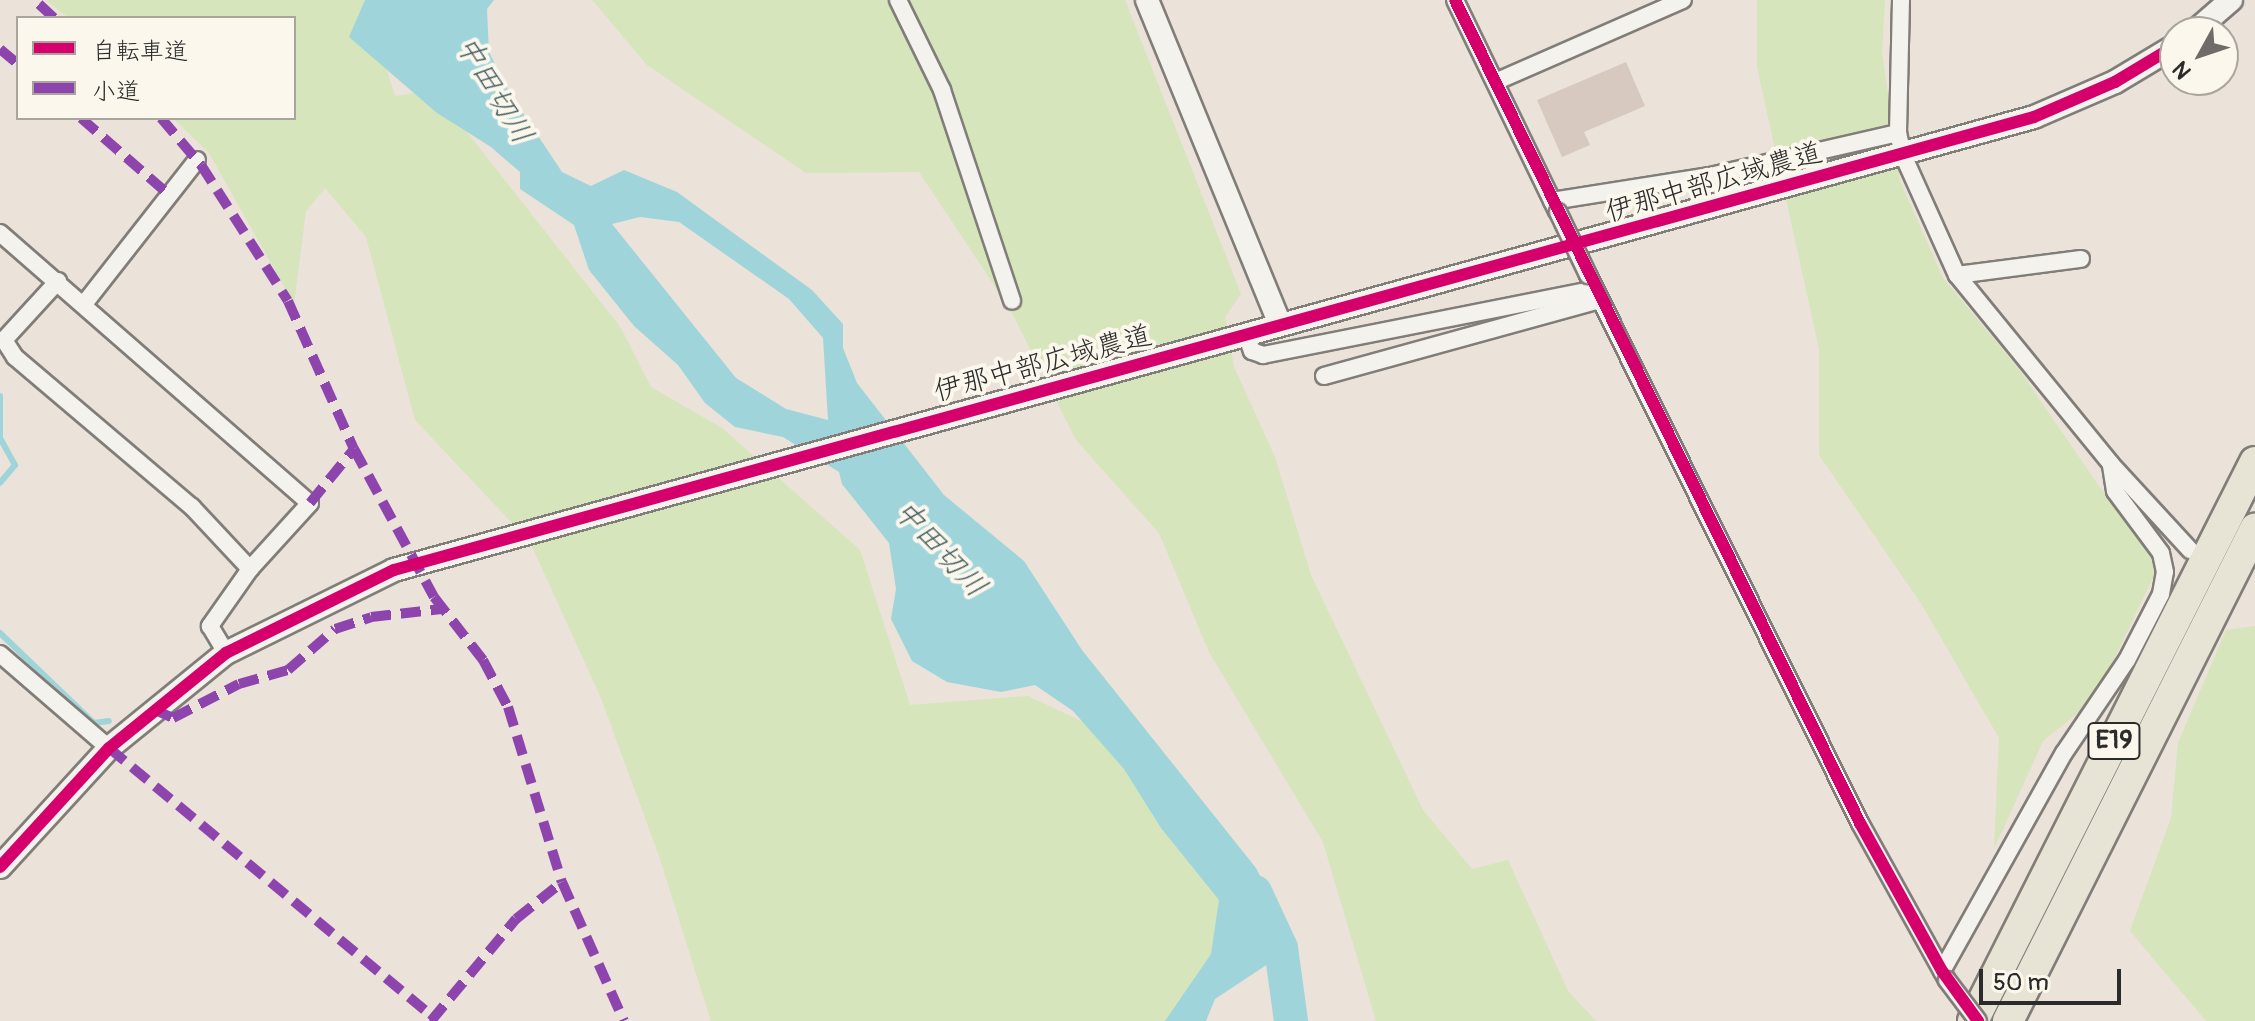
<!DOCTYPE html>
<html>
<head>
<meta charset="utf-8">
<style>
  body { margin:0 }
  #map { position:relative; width:2255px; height:1021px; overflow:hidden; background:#ebe2d9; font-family:Pangolin,"Klee One",sans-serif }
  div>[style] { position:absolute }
  .green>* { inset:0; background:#d6e5bb }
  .water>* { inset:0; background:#9fd5da }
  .stream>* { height:6px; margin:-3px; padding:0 3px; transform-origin:3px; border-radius:3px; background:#9fd5da }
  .river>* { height:34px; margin:-17px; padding:0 17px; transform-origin:17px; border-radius:17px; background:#9fd5da }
  .building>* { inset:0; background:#d7c9bf }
  .roads { filter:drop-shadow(2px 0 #817d79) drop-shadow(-2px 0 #817d79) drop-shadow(0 2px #817d79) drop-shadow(0 -2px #817d79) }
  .street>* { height:16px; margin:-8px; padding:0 8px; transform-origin:8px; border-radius:8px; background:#f4f2ed }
  .secondary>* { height:22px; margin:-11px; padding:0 11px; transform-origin:11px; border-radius:11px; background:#f4f2ed }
  .highway>* { height:30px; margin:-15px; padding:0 15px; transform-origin:15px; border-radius:15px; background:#e8e4d5 }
  .bridges { filter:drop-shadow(2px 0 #817d79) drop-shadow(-2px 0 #817d79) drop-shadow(0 2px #817d79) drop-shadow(0 -2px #817d79) }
  .street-bridge>* { height:16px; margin:-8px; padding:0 8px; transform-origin:8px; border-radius:8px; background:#f4f2ed }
  .quiet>* { height:10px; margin-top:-5px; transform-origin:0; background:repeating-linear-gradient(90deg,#8e44ad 0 20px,transparent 0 30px) }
  .cycleway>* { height:12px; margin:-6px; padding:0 6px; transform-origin:6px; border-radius:6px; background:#d6006c }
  span { translate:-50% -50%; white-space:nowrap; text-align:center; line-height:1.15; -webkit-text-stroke:8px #fbf7ec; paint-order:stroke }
  .shield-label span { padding:2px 6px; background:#fbf7ec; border:2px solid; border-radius:6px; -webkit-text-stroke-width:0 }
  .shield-label { font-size:26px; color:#2b2b2b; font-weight:700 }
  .street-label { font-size:28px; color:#2b2b2b }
  .water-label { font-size:30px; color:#445c60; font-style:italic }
  .legend { position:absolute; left:16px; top:16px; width:280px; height:104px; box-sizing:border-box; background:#fbf7ec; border:2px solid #a8a59f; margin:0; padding:10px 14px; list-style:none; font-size:24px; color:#2b2b2b }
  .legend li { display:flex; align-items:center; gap:16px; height:40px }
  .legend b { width:40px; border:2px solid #a8a59f }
  .north { position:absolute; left:2159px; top:16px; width:80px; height:80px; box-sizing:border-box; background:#fbf7ec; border:2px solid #a8a59f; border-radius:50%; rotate:230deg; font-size:22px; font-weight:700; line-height:32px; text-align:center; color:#2b2b2b }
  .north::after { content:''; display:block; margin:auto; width:28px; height:36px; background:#6e6b68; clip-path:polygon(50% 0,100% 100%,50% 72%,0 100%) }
  .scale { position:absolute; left:1979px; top:969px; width:142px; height:36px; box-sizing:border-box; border:4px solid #2b2b2b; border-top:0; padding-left:10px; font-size:24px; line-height:28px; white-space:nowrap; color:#2b2b2b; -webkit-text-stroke:6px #fbf7ec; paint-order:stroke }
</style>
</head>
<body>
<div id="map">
  <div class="green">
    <i style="clip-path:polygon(46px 0,364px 0,395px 96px,434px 90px,621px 328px,651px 387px,722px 428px,860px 550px,910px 705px,1028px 696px,1115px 737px,1234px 898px,1189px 1021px,711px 1021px,659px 856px,601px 698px,530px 542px,415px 420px,366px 237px,325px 188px,306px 211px,294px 304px,209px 153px,173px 118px,294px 118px,294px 18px,69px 18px)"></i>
    <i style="clip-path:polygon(592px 0,1125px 0,1241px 294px,1225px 317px,1234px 367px,1275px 457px,1311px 575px,1423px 810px,1472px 869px,1508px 860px,1568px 991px,1596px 1021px,1376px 1021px,1323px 842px,1209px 652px,1159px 533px,1076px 440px,1010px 309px,919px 172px,806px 173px,647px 65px)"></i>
    <i style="clip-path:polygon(1757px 0,1885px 0,1882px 52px,1900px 181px,1943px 278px,2018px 368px,2101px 489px,2161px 561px,2095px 699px,2043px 741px,1994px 849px,1999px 738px,1922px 605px,1819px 455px,1819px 349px,1757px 67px)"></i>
    <i style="clip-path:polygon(2255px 626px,2255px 1021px,2206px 1021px,2130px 931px,2171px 818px,2178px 743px,2226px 630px)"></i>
  </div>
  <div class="water">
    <i style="clip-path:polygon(evenodd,365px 0,494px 0,487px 9px,489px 52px,509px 92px,562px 172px,591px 186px,624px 170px,677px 192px,812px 290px,843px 324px,843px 348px,857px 383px,944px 495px,1024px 561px,1082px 650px,1256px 868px,1278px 911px,1271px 962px,1215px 999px,1206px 1021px,1165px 1021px,1211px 954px,1219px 900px,1161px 828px,1124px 769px,1073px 711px,1035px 685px,1001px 692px,947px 682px,912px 661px,891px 619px,896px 589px,889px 543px,842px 484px,839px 472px,783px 437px,735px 427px,705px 403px,678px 365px,634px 326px,589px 270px,574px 225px,520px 189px,520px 172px,491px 147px,437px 113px,349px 37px,365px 0,640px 217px,679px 222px,789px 299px,823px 338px,828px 420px,786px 409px,736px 378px,612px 224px,640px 217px)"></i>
  </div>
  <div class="stream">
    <i style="left:0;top:396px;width:42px;rotate:90deg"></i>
    <i style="left:0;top:438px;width:31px;rotate:61deg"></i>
    <i style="left:15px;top:465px;width:23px;rotate:130deg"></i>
    <i style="left:0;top:633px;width:130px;rotate:43.8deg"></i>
    <i style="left:94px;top:723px;width:15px;rotate:-8deg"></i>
  </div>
  <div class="river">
    <i style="left:1255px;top:892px;width:62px;rotate:65.1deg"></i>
    <i style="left:1281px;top:948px;width:74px;rotate:82.2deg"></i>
  </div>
  <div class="building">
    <i style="clip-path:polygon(1626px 62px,1645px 106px,1584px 132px,1590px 145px,1562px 157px,1537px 100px)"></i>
  </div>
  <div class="roads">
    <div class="street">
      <i style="left:898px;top:0;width:100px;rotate:63.9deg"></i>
      <i style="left:942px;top:90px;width:222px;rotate:71.6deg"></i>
      <i style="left:1455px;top:0;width:234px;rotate:64.2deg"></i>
      <i style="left:1901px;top:0;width:133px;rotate:91.3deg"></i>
      <i style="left:1898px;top:133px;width:23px;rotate:77deg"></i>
      <i style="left:1903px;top:155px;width:132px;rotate:65.8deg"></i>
      <i style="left:1957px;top:275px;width:244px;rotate:50.8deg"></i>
      <i style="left:2111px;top:464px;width:117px;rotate:47.4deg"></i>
      <i style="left:1495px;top:82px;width:205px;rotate:-23.6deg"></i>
      <i style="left:1552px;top:201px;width:160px;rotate:-9deg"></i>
      <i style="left:1710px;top:176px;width:193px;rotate:-12.9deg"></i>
      <i style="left:0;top:233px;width:411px;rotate:41.1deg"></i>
      <i style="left:310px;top:503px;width:89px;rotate:132.3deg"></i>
      <i style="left:250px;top:569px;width:70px;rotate:125.1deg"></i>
      <i style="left:210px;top:626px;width:31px;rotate:59deg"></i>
      <i style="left:1588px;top:275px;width:612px;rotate:63.6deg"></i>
      <i style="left:1860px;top:823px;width:179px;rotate:61deg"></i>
      <i style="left:1957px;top:275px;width:125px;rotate:-7.4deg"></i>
      <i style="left:58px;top:281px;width:80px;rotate:132.5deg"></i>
      <i style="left:4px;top:340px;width:20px;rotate:57deg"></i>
      <i style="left:15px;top:357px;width:232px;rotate:40.3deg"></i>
      <i style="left:192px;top:507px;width:85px;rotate:46.9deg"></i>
      <i style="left:84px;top:304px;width:183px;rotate:-51.9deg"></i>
      <i style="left:1246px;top:334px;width:18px;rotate:71deg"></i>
      <i style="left:1252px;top:351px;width:12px;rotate:20deg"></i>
      <i style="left:1263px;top:355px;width:338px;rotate:-11.2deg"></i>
      <i style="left:1324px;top:376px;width:286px;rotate:-15.4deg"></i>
      <i style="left:0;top:654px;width:144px;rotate:40.8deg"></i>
      <i style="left:1942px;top:971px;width:250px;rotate:-60.8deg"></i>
      <i style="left:2064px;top:753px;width:112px;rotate:-55.9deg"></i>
      <i style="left:2127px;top:660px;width:74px;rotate:-62.7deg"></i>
      <i style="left:2161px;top:594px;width:22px;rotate:-80deg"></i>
      <i style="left:2165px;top:572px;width:19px;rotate:-102deg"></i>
      <i style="left:2161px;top:553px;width:77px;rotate:-126.6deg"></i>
      <i style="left:2115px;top:491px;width:26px;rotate:-99deg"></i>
    </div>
    <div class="secondary">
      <i style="left:1147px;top:0;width:350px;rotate:67.7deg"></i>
      <i style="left:2194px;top:32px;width:49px;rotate:-40.9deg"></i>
      <i style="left:0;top:867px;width:161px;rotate:-47.5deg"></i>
      <i style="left:109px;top:748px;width:151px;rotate:-39.1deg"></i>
      <i style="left:226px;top:653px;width:187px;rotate:-26.3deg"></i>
      <i style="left:394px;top:570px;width:1701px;rotate:-15.44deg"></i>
      <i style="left:2034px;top:117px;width:88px;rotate:-23.4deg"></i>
      <i style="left:2115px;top:82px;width:70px;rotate:-31deg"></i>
    </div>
    <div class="highway">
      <i style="left:1973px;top:1021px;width:626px;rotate:-63.23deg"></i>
      <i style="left:2008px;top:1021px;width:551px;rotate:-63.34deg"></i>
    </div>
  </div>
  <div class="bridges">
    <div class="street-bridge">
      <i style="left:1558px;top:212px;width:70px;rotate:64.5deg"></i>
      <i style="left:1947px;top:980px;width:51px;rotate:52.9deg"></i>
    </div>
  </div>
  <div class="quiet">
    <i style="left:39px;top:4px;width:21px;rotate:43deg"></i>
    <i style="left:0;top:49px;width:23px;rotate:40deg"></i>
    <i style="left:81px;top:118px;width:116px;rotate:41.1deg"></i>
    <i style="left:161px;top:118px;width:62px;rotate:49.6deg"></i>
    <i style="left:201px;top:165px;width:161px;rotate:57.4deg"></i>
    <i style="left:288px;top:301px;width:162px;rotate:66deg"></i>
    <i style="left:310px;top:503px;width:70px;rotate:-50.8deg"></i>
    <i style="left:354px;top:449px;width:168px;rotate:61.6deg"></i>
    <i style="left:434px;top:597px;width:80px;rotate:52.1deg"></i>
    <i style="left:483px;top:660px;width:53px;rotate:62deg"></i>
    <i style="left:508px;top:707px;width:183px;rotate:72.9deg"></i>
    <i style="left:562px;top:882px;width:152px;rotate:66deg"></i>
    <i style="left:153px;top:709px;width:22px;rotate:24deg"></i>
    <i style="left:173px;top:718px;width:74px;rotate:-27.3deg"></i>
    <i style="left:239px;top:684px;width:51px;rotate:-15.9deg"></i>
    <i style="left:288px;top:670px;width:62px;rotate:-41.1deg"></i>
    <i style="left:335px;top:629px;width:38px;rotate:-18deg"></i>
    <i style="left:371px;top:617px;width:71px;rotate:-6.4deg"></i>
    <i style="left:109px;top:748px;width:423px;rotate:39.7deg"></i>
    <i style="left:431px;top:1021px;width:133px;rotate:-50.2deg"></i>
    <i style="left:516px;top:919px;width:59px;rotate:-38.8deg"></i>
  </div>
  <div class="cycleway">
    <i style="left:1455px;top:0;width:917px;rotate:63.8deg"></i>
    <i style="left:1860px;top:823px;width:169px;rotate:61deg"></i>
    <i style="left:1942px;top:971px;width:62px;rotate:54.2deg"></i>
    <i style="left:0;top:867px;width:161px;rotate:-47.5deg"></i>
    <i style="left:109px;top:748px;width:151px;rotate:-39.1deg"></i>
    <i style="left:226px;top:653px;width:187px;rotate:-26.3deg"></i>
    <i style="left:394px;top:570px;width:1701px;rotate:-15.44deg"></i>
    <i style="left:2034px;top:117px;width:88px;rotate:-23.4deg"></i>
    <i style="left:2115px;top:82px;width:70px;rotate:-31deg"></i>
  </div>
  <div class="shield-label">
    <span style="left:2114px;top:741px">E19</span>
  </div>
  <div class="street-label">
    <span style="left:1714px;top:183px;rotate:-16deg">伊那中部広域農道</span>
    <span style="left:1043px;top:364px;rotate:-15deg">伊那中部広域農道</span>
  </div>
  <div class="water-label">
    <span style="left:494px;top:90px;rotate:59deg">中田切川</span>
    <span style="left:940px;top:549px;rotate:47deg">中田切川</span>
  </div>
  <ul class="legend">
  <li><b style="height:10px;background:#d6006c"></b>自転車道</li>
  <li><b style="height:10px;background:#8e44ad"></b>小道</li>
  </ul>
  <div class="north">N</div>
  <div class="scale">50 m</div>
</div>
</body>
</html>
